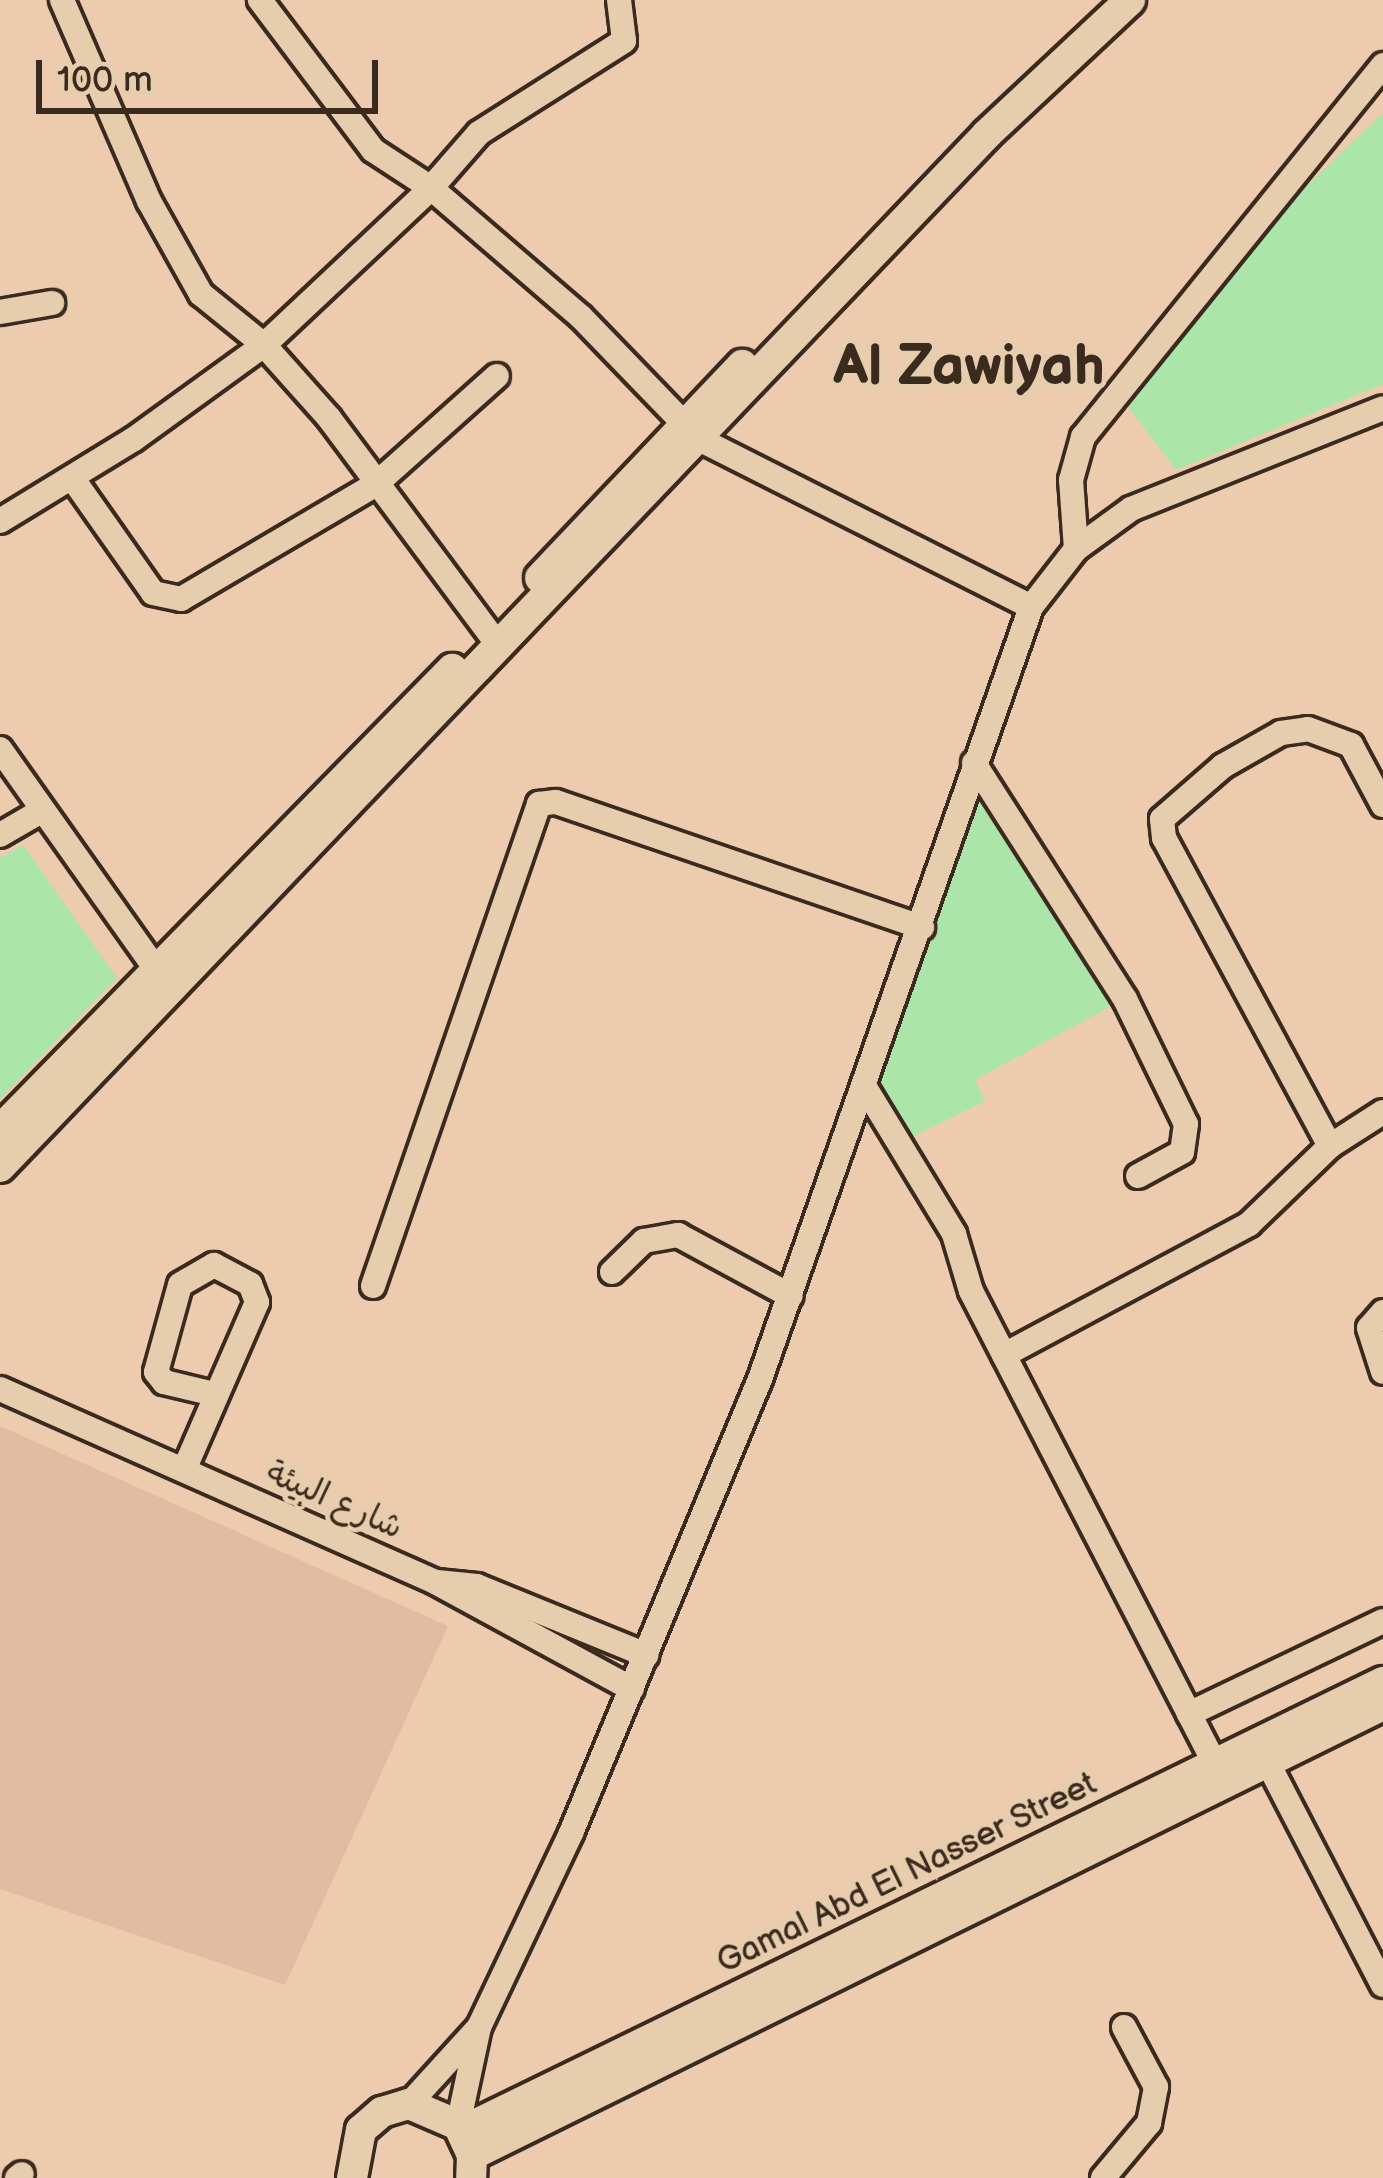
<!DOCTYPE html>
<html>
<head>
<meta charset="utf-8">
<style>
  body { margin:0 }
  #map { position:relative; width:1383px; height:2178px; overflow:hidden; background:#eccbae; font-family:"Balsamiq Sans","Playpen Sans Arabic",sans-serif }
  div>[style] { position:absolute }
  .built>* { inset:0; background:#e1bca2 }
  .green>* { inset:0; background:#abe5a9 }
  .roads { filter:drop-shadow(3px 0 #3b2a1e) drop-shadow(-3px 0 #3b2a1e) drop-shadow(0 3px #3b2a1e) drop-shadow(0 -3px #3b2a1e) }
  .minor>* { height:24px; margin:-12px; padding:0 12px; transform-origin:12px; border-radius:12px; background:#e5cdad }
  .major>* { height:30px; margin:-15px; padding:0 15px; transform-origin:15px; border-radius:15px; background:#e5cdad }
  span { translate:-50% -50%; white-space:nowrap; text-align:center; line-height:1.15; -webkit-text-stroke:10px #e5cdad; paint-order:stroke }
  .street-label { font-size:33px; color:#3b2a1e }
  .town-label { font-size:57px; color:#3b2a1e; font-weight:700 }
  .scale { position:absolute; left:36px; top:60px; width:342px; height:54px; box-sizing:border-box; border:6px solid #3b2a1e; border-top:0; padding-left:15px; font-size:36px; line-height:42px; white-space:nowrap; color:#3b2a1e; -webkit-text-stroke:9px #e5cdad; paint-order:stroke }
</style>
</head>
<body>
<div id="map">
  <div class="built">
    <i style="clip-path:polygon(0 1426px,448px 1626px,285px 1985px,0 1889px)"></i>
  </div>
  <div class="green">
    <i style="clip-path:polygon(1383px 113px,1383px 384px,1176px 470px,1120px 396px,1244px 246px)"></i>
    <i style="clip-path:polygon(974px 763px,1122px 1000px,975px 1080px,985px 1101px,902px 1142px,869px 1089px)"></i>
    <i style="clip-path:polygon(23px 845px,117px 978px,0 1099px,0 858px)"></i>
  </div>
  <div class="roads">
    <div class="minor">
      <i style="left:62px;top:0;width:219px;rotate:66.6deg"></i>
      <i style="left:149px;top:201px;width:107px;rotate:60.8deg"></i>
      <i style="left:201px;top:294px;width:81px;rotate:39deg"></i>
      <i style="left:264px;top:345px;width:98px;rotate:48.3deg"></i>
      <i style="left:329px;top:418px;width:269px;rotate:53.3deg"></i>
      <i style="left:619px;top:0;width:41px;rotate:83deg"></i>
      <i style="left:624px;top:41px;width:172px;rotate:147.6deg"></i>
      <i style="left:479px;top:133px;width:73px;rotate:131.1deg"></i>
      <i style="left:431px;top:188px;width:198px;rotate:40.7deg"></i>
      <i style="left:581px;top:317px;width:170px;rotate:46deg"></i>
      <i style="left:699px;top:439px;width:372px;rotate:26.8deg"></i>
      <i style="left:0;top:312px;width:53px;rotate:-9.8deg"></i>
      <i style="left:73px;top:479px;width:139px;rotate:54.9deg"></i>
      <i style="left:153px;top:593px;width:29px;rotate:12deg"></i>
      <i style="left:181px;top:599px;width:226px;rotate:-30.5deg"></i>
      <i style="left:376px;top:484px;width:162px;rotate:-41.8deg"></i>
      <i style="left:0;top:521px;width:157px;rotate:-31.5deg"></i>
      <i style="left:134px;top:439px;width:160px;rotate:-35.9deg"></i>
      <i style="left:264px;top:345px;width:229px;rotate:-43.2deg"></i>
      <i style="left:431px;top:188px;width:69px;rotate:-146.8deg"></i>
      <i style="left:373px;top:150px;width:188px;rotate:-127deg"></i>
      <i style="left:1076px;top:549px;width:69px;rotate:-94.1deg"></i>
      <i style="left:1071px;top:480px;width:45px;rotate:-74.4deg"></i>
      <i style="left:1083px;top:437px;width:478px;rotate:-51.1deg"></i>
      <i style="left:0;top:749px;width:286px;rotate:54.7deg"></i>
      <i style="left:974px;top:763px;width:280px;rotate:57.4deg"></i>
      <i style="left:1125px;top:999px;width:139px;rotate:64deg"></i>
      <i style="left:1186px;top:1124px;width:28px;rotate:98deg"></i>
      <i style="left:1182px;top:1152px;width:50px;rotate:151.4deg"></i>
      <i style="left:0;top:835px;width:48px;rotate:-30.3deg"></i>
      <i style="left:866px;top:1089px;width:170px;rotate:58.7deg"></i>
      <i style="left:954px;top:1234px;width:59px;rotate:73.4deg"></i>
      <i style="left:971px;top:1291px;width:532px;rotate:62.71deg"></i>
      <i style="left:1330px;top:1146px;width:350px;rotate:-118.3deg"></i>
      <i style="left:1164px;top:838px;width:19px;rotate:-96deg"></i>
      <i style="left:1162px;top:819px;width:81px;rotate:-41deg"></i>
      <i style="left:1223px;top:766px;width:67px;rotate:-29.6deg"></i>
      <i style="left:1281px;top:733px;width:27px;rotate:-8deg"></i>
      <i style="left:1308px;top:729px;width:46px;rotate:20.4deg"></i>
      <i style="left:1351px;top:745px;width:68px;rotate:61.9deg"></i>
      <i style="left:612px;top:1272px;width:45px;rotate:-44.1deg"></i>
      <i style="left:644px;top:1241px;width:35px;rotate:-10deg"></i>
      <i style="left:678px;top:1235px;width:128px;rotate:28.4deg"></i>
      <i style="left:373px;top:1286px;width:510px;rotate:-71deg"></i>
      <i style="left:539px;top:804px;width:17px;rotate:-7deg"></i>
      <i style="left:556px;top:802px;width:387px;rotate:18.9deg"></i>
      <i style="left:1383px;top:1312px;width:21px;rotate:131deg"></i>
      <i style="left:1369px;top:1328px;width:46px;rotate:72.3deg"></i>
      <i style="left:1004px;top:1355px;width:278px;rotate:-28.1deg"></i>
      <i style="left:1249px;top:1224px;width:112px;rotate:-43.9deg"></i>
      <i style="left:1330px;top:1146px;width:63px;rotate:-32.7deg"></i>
      <i style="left:0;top:1389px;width:476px;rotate:23.9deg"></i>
      <i style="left:435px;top:1582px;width:224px;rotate:28.5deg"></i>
      <i style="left:184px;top:1470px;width:183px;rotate:-66.5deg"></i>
      <i style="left:257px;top:1302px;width:19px;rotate:-111deg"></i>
      <i style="left:250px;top:1284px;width:41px;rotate:-152.2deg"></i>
      <i style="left:214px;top:1265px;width:39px;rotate:150deg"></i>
      <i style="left:180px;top:1285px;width:90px;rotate:105.4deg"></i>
      <i style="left:156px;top:1372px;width:13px;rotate:51deg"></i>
      <i style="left:164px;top:1382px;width:51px;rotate:13.5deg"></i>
      <i style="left:437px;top:1582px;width:40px;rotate:5.7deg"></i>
      <i style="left:477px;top:1586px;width:183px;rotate:22.2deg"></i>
      <i style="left:1189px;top:1714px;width:215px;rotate:-25.6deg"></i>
      <i style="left:1259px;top:1746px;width:269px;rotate:62.6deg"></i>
      <i style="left:409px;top:2104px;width:104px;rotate:-47.7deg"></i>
      <i style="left:458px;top:2125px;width:100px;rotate:-77.9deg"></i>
      <i style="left:479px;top:2027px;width:215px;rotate:-64.6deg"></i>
      <i style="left:571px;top:1833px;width:489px;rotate:-67.4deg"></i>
      <i style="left:759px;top:1382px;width:821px;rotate:-70.66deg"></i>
      <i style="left:1031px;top:607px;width:73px;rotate:-52.2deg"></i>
      <i style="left:1076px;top:549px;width:68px;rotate:-36deg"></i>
      <i style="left:1131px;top:509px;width:271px;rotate:-21.8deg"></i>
      <i style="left:17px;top:2178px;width:6px;rotate:-39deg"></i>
      <i style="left:1103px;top:2178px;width:72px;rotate:-50.1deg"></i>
      <i style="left:1149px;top:2123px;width:37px;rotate:-79deg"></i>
      <i style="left:1156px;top:2087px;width:68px;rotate:-118.1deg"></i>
    </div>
    <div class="major">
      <i style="left:540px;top:578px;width:294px;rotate:-46.5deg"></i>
      <i style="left:0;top:1130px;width:646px;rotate:-45.56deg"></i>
      <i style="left:0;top:1167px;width:1429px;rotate:-46.3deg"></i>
      <i style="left:987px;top:134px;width:196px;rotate:-43.1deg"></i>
      <i style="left:462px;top:2131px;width:1025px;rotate:-25.99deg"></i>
      <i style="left:472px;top:2155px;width:1016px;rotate:-26.29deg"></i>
      <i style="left:352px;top:2178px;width:49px;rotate:-79.4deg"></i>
      <i style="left:361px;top:2130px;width:28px;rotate:-41deg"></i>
      <i style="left:382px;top:2112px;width:28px;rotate:-17deg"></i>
      <i style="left:409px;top:2104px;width:53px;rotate:23.2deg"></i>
      <i style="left:458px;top:2125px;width:33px;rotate:65deg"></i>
      <i style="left:472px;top:2155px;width:23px;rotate:92deg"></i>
    </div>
  </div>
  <div class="street-label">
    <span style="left:334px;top:1501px;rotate:24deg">شارع البيئة</span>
    <span style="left:907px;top:1874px;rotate:-26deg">Gamal Abd El Nasser Street</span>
  </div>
  <div class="town-label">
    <span style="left:969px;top:368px">Al Zawiyah</span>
  </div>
  <div class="scale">100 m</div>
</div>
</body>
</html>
